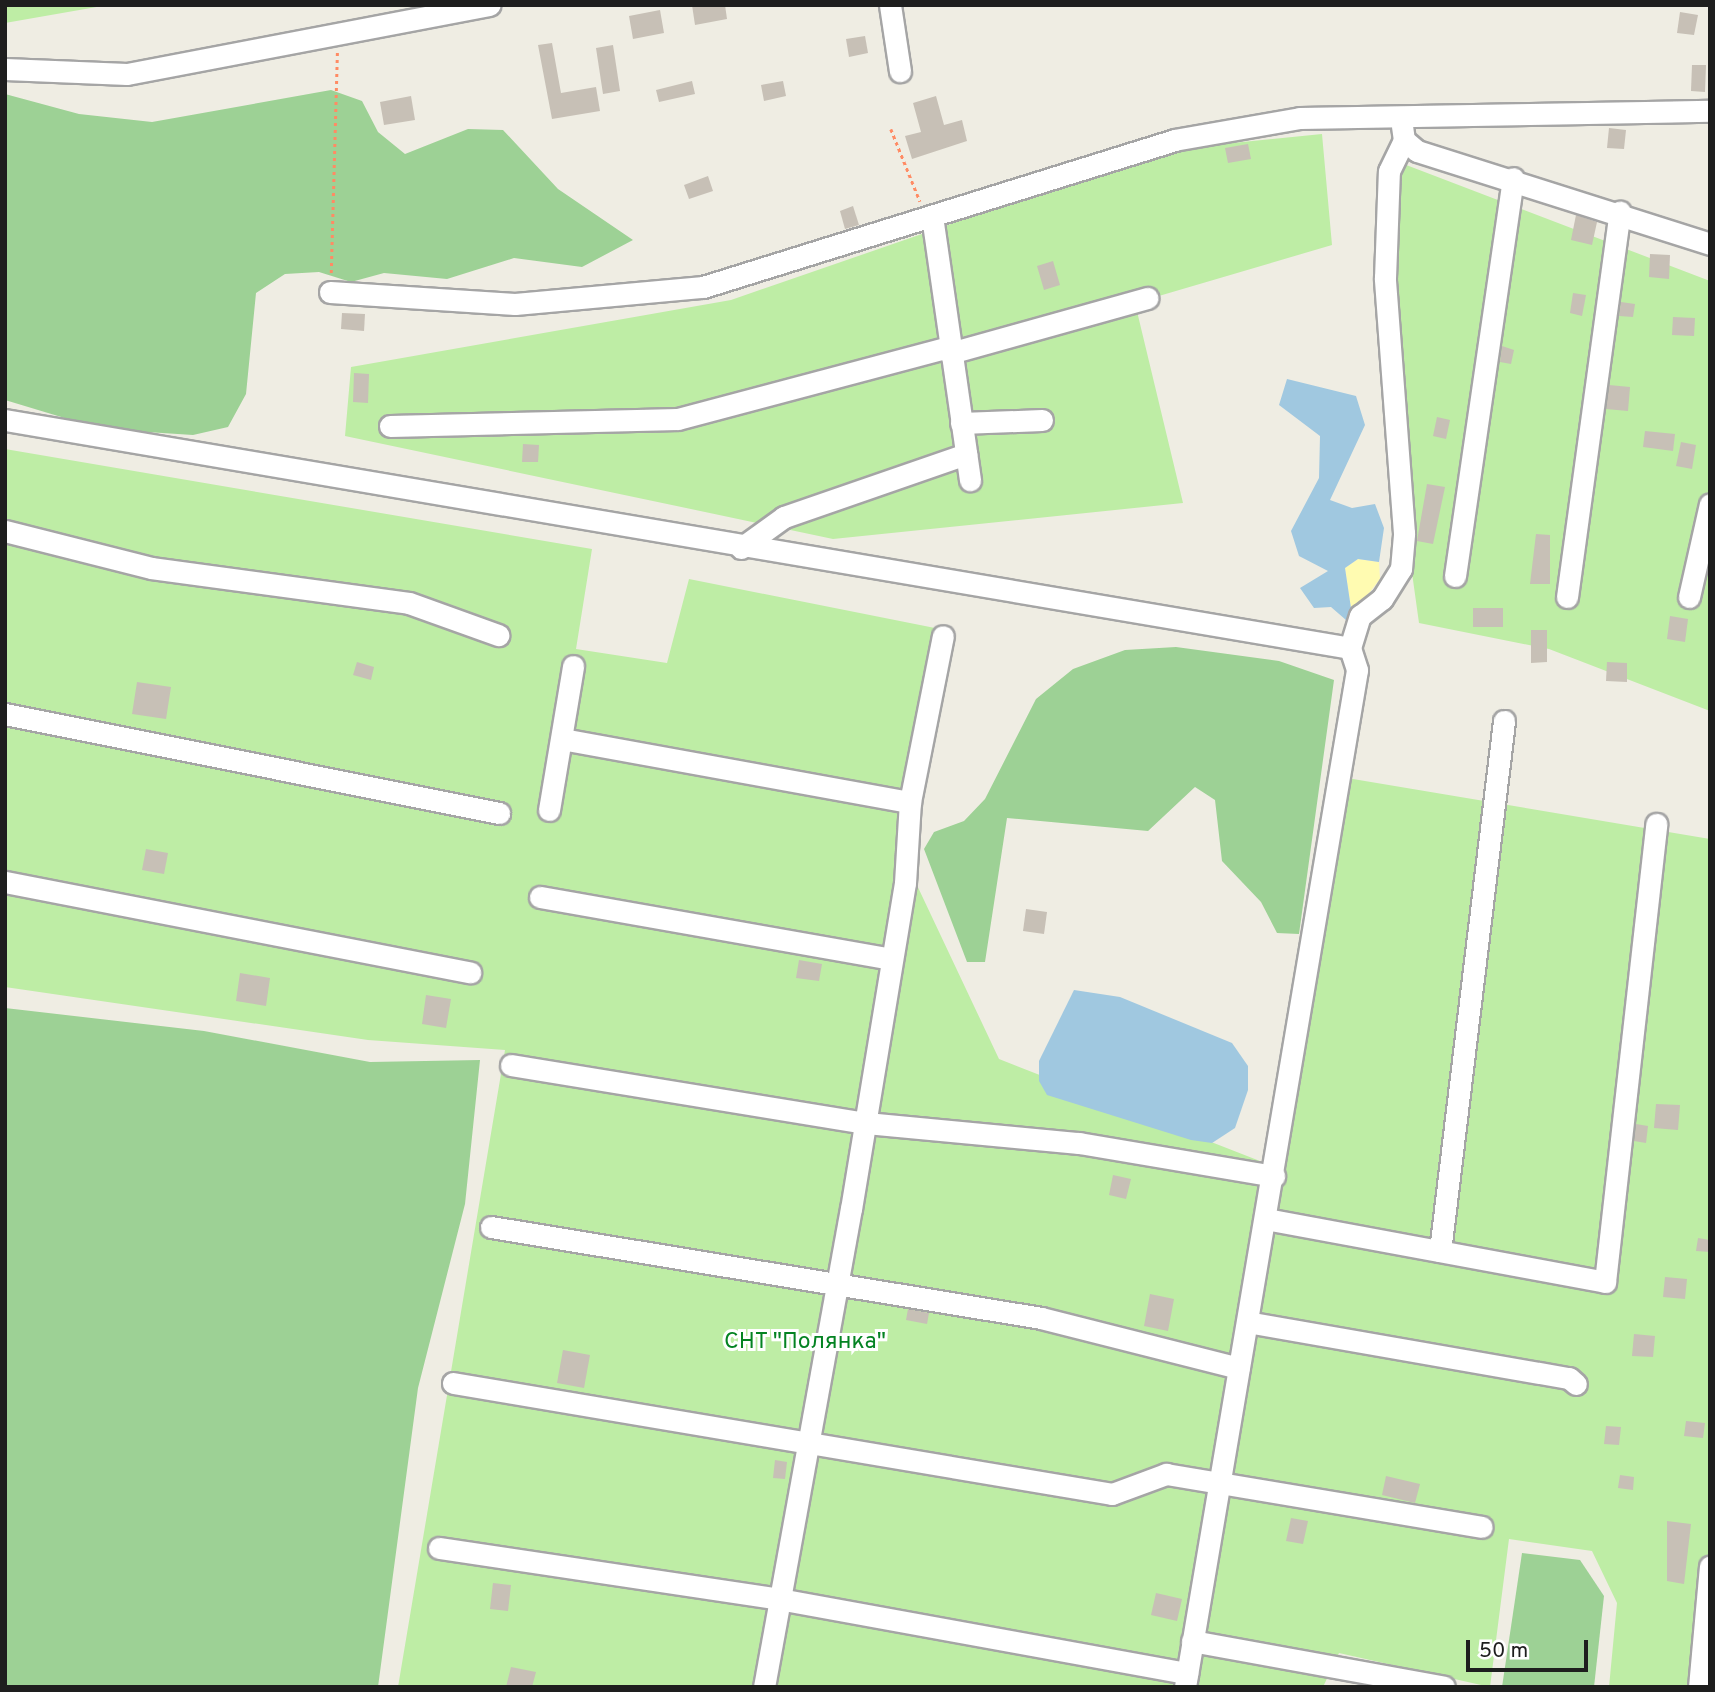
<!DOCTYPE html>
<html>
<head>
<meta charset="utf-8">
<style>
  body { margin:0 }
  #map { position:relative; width:1715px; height:1692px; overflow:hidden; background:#efede3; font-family:Overpass,sans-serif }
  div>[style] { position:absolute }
  .grass>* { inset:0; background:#beeda5 }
  .forest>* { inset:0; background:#9dd195 }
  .sand>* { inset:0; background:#fffbb1 }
  .water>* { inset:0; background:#a0c8e0 }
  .building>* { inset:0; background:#c7c0b6 }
  .path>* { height:2.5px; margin-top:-1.25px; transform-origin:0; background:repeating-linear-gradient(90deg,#ff8b64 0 3.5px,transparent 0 7px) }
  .roads { filter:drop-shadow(2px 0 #a5a5a5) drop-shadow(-2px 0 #a5a5a5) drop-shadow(0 2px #a5a5a5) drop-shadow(0 -2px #a5a5a5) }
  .minor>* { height:21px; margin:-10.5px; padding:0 10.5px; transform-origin:10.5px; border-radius:10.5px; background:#fff }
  span { translate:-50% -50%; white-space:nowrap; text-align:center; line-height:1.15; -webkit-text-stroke:6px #fff; paint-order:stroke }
  .park-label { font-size:23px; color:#048322 }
  .frame { position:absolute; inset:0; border:7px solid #1e1e1e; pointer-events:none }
  .scale { position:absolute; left:1466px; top:1640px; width:122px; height:32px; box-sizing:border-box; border:4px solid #1e1e1e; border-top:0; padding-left:9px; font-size:21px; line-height:24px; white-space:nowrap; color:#1e1e1e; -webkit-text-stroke:5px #fff; paint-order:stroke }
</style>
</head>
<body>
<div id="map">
  <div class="grass">
    <i style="clip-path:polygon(5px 5px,108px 5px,5px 23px)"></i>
    <i style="clip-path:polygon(1322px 134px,1332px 245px,1135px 303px,1183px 503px,833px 539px,345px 436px,351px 367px,731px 300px,1165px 150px)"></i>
    <i style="clip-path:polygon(1401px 163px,1710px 281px,1710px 711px,1549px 649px,1419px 623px,1385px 379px)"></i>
    <i style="clip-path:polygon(5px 449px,592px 549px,576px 649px,667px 663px,689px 579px,950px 631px,898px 845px,999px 1059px,1265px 1163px,1347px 778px,1710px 839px,1710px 1687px,1609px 1687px,1617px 1603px,1592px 1551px,1509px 1539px,1490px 1687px,1339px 1653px,1323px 1687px,398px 1687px,505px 1050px,368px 1040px,5px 987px)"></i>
  </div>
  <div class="forest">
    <i style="clip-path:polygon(331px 90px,362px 101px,378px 132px,405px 154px,468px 129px,503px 130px,558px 189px,633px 240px,582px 267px,514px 258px,447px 279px,384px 273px,351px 282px,319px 272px,285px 274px,256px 293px,246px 394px,228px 427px,193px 435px,101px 429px,5px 400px,5px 94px,79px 114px,152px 122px)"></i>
    <i style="clip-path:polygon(1176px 647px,1279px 661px,1334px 680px,1299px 934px,1277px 933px,1261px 902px,1222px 861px,1215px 800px,1195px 787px,1148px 831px,1007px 818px,985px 962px,967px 962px,924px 849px,934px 832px,964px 821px,985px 799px,1036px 699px,1073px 669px,1125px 650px)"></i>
    <i style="clip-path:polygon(5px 1008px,204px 1031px,370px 1062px,480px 1060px,465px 1204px,418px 1388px,378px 1687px,5px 1687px)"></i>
    <i style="clip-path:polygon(1522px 1553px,1580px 1560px,1604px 1596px,1594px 1687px,1502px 1687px)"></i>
  </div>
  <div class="sand">
    <i style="clip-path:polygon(1358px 559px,1379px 562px,1380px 579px,1352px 615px,1345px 568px)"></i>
  </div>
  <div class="water">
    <i style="clip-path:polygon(1287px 379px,1356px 396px,1365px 425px,1330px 500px,1352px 508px,1375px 504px,1384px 528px,1379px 562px,1358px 559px,1345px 568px,1352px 615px,1346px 620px,1331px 607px,1314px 608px,1300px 588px,1328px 571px,1299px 556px,1291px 531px,1319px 478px,1320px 436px,1279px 405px)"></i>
    <i style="clip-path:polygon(1074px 990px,1120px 997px,1232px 1043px,1248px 1066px,1248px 1090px,1235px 1128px,1212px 1143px,1191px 1140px,1047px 1095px,1039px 1081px,1039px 1061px)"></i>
  </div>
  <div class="building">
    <i style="clip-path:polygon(692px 5px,725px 5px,727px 19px,695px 25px)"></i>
    <i style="clip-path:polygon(660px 10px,664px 33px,633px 39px,629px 16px)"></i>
    <i style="clip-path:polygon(1680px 12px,1698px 15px,1694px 35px,1677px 33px)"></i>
    <i style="clip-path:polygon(865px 36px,868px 53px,849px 57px,846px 39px)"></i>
    <i style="clip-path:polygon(552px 43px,561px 93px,596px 87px,600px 111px,552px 119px,538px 45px)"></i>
    <i style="clip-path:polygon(613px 45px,620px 91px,603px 94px,596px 48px)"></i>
    <i style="clip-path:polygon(1692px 65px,1706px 65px,1705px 92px,1691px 91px)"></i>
    <i style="clip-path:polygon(692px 81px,695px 94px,659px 102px,656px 90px)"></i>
    <i style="clip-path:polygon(783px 81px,786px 96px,764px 101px,761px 85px)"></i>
    <i style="clip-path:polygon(411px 96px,415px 120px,384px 125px,380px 102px)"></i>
    <i style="clip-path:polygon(936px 96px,944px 125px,962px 120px,967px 141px,912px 159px,905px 136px,921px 132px,913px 103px)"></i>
    <i style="clip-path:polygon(1609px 128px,1626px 130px,1624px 149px,1607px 148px)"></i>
    <i style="clip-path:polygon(1248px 144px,1251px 159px,1228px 163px,1225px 148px)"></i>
    <i style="clip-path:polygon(708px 176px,713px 191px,689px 199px,684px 185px)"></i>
    <i style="clip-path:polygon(853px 206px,859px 225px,845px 229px,840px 211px)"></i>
    <i style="clip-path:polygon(1576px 215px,1597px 222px,1592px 245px,1571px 240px)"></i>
    <i style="clip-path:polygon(1650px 254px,1670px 255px,1669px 279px,1649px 277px)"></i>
    <i style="clip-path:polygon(1053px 261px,1060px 285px,1044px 290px,1037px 266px)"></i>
    <i style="clip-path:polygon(1573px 293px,1586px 295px,1582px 316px,1570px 313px)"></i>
    <i style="clip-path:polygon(1621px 302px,1635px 304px,1633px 317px,1619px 316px)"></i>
    <i style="clip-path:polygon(342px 313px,365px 314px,364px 331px,341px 329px)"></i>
    <i style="clip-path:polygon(1673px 317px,1695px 318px,1694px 336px,1672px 335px)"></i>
    <i style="clip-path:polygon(1502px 346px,1514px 350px,1511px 364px,1500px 362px)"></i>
    <i style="clip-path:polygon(354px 373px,369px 374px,368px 403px,353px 402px)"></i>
    <i style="clip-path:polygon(1609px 385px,1630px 387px,1628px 411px,1606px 409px)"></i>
    <i style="clip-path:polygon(1437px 417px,1450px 420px,1446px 439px,1433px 436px)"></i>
    <i style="clip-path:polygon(1645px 431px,1675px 434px,1673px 451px,1643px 447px)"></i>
    <i style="clip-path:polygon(1681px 442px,1696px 445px,1692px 469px,1676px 466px)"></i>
    <i style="clip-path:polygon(523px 444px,539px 445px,538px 462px,522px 462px)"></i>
    <i style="clip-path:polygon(1427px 484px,1445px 487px,1433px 544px,1417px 541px)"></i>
    <i style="clip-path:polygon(1536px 534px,1550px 535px,1550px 584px,1530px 584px)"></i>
    <i style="clip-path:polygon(1473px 608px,1503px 608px,1503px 627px,1473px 627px)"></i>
    <i style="clip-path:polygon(1670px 616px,1688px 619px,1685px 642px,1667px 639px)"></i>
    <i style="clip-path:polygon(1531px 630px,1547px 630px,1547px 662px,1531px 663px)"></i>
    <i style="clip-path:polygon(357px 662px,374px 667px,371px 680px,353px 675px)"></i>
    <i style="clip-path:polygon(1607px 662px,1627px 663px,1627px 682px,1606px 681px)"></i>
    <i style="clip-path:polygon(137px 682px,171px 687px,166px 719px,132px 714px)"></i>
    <i style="clip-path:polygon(146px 849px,168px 853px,164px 874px,142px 870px)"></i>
    <i style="clip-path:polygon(1026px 909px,1047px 912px,1044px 934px,1023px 931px)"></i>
    <i style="clip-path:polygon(799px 960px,822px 964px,819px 981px,796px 978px)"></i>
    <i style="clip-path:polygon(240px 973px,270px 978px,266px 1006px,236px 1001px)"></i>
    <i style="clip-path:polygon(426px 995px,451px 999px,446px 1028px,422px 1024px)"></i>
    <i style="clip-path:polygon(1656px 1104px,1680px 1105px,1678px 1130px,1654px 1128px)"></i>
    <i style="clip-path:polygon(1636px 1124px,1648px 1126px,1646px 1143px,1634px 1141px)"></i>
    <i style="clip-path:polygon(1113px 1175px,1131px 1179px,1126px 1199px,1109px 1195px)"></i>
    <i style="clip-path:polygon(1698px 1238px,1710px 1240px,1710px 1252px,1696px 1251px)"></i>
    <i style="clip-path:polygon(1665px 1277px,1687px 1279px,1685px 1299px,1663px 1297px)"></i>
    <i style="clip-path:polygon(1150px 1294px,1174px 1299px,1168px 1331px,1144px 1326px)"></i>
    <i style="clip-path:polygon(908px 1309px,929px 1313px,927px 1324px,906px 1320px)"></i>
    <i style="clip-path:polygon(1634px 1334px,1655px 1336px,1653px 1357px,1632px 1356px)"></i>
    <i style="clip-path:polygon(563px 1350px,590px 1355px,584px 1388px,557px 1383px)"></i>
    <i style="clip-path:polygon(1686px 1421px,1705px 1423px,1703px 1438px,1684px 1436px)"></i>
    <i style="clip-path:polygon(1606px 1426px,1621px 1427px,1619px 1445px,1604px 1444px)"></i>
    <i style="clip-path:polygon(775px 1460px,787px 1462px,785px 1479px,773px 1478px)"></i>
    <i style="clip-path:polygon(1620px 1475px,1634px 1477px,1633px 1490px,1618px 1488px)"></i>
    <i style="clip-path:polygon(1386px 1476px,1420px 1484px,1415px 1503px,1382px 1495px)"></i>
    <i style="clip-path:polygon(1291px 1518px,1308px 1521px,1303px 1544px,1286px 1541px)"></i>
    <i style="clip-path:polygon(1667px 1521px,1691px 1524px,1684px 1584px,1667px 1581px)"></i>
    <i style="clip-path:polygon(493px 1583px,511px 1585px,508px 1611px,490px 1609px)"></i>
    <i style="clip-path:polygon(1156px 1593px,1182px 1599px,1177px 1621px,1151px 1615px)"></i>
    <i style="clip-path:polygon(511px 1667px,536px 1672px,532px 1687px,506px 1687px)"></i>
  </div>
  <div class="path">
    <i style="left:891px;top:129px;width:78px;rotate:68.1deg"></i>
    <i style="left:331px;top:273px;width:221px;rotate:-88.4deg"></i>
  </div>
  <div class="roads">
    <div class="minor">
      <i style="left:890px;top:5px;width:67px;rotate:81.4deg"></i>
      <i style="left:5px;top:69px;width:122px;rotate:2.3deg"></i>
      <i style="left:127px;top:74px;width:369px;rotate:-10.8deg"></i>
      <i style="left:1402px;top:126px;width:14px;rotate:82deg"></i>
      <i style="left:1404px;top:140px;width:17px;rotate:40deg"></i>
      <i style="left:1417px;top:151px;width:307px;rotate:17.6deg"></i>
      <i style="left:932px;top:216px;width:267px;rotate:81.8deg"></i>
      <i style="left:330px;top:292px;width:185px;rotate:3.7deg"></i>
      <i style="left:515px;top:304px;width:189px;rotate:-5.2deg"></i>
      <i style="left:703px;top:287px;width:493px;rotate:-17.3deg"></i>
      <i style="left:1174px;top:140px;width:128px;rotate:-9.9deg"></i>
      <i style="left:1300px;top:118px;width:410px;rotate:-1deg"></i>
      <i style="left:950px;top:353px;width:205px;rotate:-15.6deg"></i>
      <i style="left:5px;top:420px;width:1364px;rotate:9.62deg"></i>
      <i style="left:1350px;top:648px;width:23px;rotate:72deg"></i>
      <i style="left:1357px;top:670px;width:1031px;rotate:99.6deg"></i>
      <i style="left:961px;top:423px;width:81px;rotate:-2.1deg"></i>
      <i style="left:390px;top:426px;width:288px;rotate:-1.4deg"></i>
      <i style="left:678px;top:419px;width:280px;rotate:-14.9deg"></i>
      <i style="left:5px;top:531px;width:151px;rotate:14.2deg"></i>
      <i style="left:151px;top:568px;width:260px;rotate:7.7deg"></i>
      <i style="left:409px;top:603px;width:95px;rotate:19.8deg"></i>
      <i style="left:741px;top:548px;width:53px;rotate:-35.8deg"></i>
      <i style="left:784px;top:517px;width:193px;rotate:-19.1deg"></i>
      <i style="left:1455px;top:576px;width:402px;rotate:-81.7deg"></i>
      <i style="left:1567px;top:597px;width:389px;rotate:-82.2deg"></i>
      <i style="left:1689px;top:597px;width:95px;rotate:-77.3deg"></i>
      <i style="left:1350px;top:648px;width:34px;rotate:-73deg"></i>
      <i style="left:1360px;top:616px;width:28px;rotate:-38deg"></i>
      <i style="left:1382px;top:599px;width:36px;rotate:-58deg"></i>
      <i style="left:1401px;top:569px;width:36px;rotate:-85deg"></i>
      <i style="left:1404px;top:533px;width:256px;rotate:-94.3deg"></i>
      <i style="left:1385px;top:278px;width:107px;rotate:-87.9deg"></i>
      <i style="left:1389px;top:171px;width:34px;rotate:-64deg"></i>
      <i style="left:5px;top:714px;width:504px;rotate:11.33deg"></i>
      <i style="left:562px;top:739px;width:354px;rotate:10.3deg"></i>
      <i style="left:549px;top:810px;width:146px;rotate:-80.5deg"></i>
      <i style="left:5px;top:882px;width:474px;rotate:11deg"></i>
      <i style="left:540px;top:897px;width:356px;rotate:10deg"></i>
      <i style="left:511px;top:1065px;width:360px;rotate:9.3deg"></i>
      <i style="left:866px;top:1123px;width:214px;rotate:5.4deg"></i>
      <i style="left:1079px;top:1143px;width:198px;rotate:9.6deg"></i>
      <i style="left:1266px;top:1219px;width:345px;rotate:10.5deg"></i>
      <i style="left:1605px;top:1282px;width:461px;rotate:-83.6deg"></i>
      <i style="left:491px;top:1227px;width:557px;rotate:9.39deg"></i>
      <i style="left:1041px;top:1318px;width:204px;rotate:14.2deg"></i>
      <i style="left:1440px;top:1251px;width:534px;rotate:-83.11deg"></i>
      <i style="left:1247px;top:1322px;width:327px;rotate:9.9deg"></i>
      <i style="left:1569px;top:1378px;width:9px;rotate:41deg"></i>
      <i style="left:453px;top:1383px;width:668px;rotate:9.56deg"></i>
      <i style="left:1112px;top:1494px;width:58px;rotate:-20.3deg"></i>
      <i style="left:1166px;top:1474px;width:320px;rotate:9.5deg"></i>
      <i style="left:439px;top:1548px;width:344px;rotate:8.5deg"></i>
      <i style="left:779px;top:1599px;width:415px;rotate:10.3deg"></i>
      <i style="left:1192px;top:1641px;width:256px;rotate:10.3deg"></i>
      <i style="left:764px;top:1687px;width:486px;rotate:-79.7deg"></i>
      <i style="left:851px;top:1209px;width:330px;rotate:-80.6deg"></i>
      <i style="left:905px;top:883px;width:81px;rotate:-86.5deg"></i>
      <i style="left:910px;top:802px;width:169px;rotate:-78.8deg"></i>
      <i style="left:1699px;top:1687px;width:121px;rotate:-84.8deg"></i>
    </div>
  </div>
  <div class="park-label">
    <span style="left:805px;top:1343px">СНТ "Полянка"</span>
  </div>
  <div class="frame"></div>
  <div class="scale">50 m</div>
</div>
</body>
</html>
